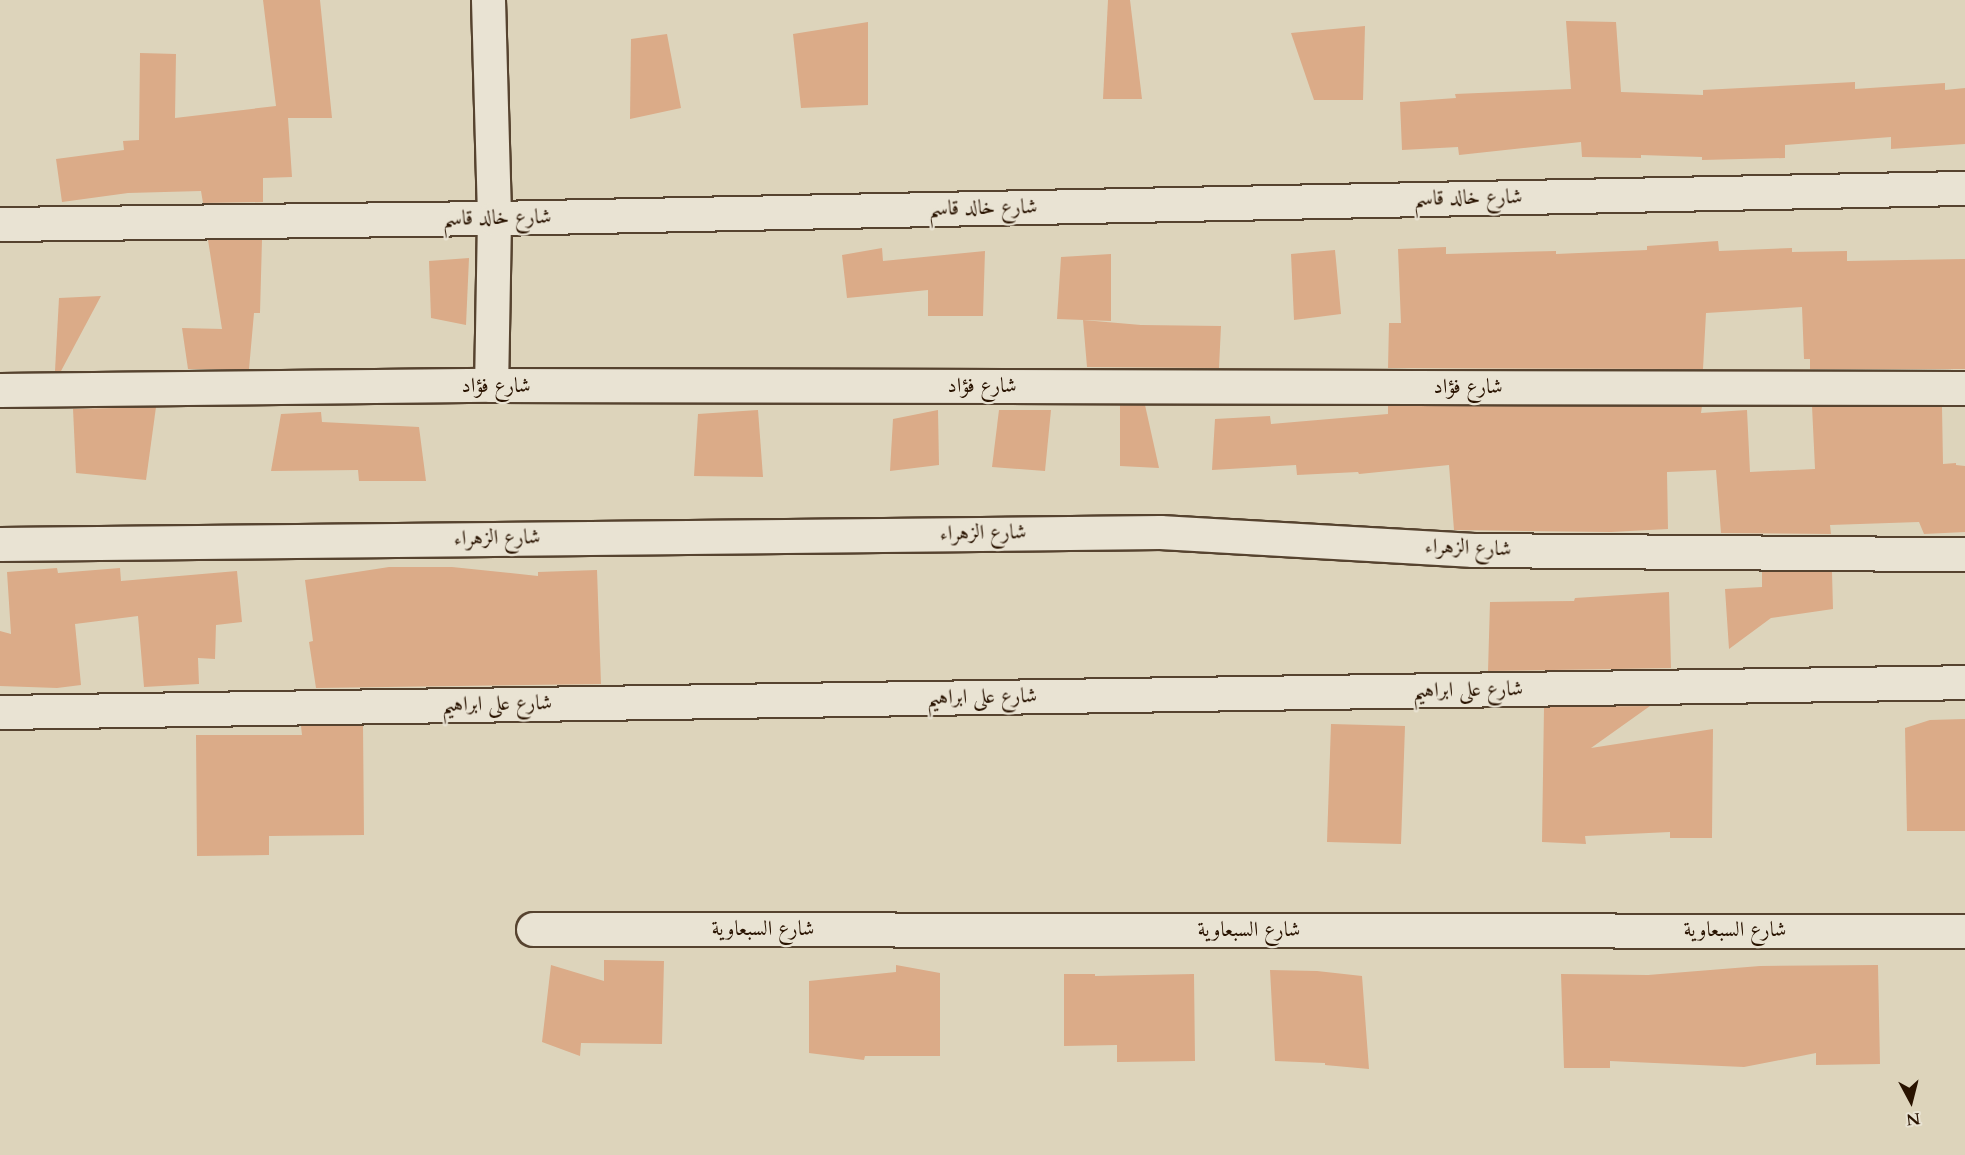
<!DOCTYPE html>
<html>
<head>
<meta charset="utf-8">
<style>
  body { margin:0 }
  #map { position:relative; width:1965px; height:1155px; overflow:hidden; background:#ddd4bb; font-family:Cardo,Amiri,serif }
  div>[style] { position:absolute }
  .building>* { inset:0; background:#dbab88 }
  .roads { filter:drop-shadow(2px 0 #56432f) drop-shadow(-2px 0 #56432f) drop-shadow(0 2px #56432f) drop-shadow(0 -2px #56432f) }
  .minor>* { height:33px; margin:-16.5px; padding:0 16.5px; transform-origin:16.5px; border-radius:16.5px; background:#e9e3d3 }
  span { translate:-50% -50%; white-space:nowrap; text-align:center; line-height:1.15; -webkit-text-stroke:4.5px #e9e3d3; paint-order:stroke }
  .street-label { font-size:21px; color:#291300 }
  .north { position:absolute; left:1881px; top:1071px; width:60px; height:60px; -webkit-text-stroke:4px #e9e3d3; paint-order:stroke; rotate:173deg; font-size:16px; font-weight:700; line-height:24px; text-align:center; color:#291300 }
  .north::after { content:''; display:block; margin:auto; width:21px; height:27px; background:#291300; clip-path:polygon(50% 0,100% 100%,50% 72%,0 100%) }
</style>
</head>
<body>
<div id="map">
  <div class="building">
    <i style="clip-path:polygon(263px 0,320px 0,332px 118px,288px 118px,292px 177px,263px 178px,263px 202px,203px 203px,201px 191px,128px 193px,62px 202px,56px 159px,124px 150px,123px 141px,139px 140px,140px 53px,176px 54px,175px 118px,276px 106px)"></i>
    <i style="clip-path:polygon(1108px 0,1130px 0,1142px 99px,1103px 99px)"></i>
    <i style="clip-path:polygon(1566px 21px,1616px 22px,1621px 92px,1703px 95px,1703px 90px,1855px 82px,1855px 89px,1945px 83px,1945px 90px,1965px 88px,1965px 144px,1891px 149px,1891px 137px,1785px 145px,1785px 158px,1702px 160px,1702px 157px,1641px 155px,1641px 158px,1582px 157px,1581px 142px,1459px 155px,1458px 147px,1402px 150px,1400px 102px,1456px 98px,1455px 94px,1571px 89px)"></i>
    <i style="clip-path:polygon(868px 22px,868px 105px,801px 108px,793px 34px)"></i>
    <i style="clip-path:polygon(1365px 26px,1363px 100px,1314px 100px,1291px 33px)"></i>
    <i style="clip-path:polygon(667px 34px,681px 108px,630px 119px,631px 39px)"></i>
    <i style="clip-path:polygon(208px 240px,262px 240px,260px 313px,254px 313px,249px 369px,188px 369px,182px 328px,222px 329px)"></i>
    <i style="clip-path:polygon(1718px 241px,1719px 251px,1792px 248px,1792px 252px,1847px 251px,1847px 261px,1965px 259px,1965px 369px,1810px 369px,1810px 359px,1804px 359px,1802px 307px,1706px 313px,1703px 369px,1388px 368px,1389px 323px,1401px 323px,1398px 249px,1446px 247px,1446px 254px,1556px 251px,1556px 254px,1647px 250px,1647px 246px)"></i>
    <i style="clip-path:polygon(882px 248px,883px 261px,985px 251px,983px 316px,928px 316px,928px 290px,847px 298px,842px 255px)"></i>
    <i style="clip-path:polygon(1335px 250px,1341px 314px,1294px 320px,1291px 254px)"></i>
    <i style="clip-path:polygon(1111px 254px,1111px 321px,1057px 319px,1061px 257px)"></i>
    <i style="clip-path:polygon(469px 258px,466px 325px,431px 318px,429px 261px)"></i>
    <i style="clip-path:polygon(101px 296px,61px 371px,55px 371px,59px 298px)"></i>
    <i style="clip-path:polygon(1083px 320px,1141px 325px,1221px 326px,1219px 368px,1087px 367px)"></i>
    <i style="clip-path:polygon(1120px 405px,1145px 405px,1159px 468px,1120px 466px)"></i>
    <i style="clip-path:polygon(1388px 406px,1702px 406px,1701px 413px,1747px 410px,1750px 472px,1815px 469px,1812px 406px,1942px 407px,1943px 464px,1956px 463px,1956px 465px,1965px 466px,1965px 532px,1924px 534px,1919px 522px,1830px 525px,1831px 534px,1721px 533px,1716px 470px,1667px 472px,1668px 529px,1611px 532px,1454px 530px,1449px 465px,1359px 474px,1358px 472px,1297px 475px,1296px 465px,1212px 470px,1215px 419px,1270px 416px,1271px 424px,1388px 414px)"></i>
    <i style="clip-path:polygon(156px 407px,146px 480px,76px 473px,73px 409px)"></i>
    <i style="clip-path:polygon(758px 410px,763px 477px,694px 476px,698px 414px)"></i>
    <i style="clip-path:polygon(938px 410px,939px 465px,890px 471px,893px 419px)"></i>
    <i style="clip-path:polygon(999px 410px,1051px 410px,1045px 471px,992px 467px)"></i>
    <i style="clip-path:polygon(321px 412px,322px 422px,419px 427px,426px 481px,359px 481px,358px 470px,271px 471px,281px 414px)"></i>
    <i style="clip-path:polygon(389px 567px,452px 567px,538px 576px,538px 572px,597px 570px,601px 684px,316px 688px,309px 642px,313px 641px,305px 580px)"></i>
    <i style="clip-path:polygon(57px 568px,58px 573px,120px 568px,121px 581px,237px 571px,242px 622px,216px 625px,215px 659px,198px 658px,199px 684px,144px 687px,138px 616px,75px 624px,81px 685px,57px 688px,0 686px,0 631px,11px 634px,7px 572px)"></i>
    <i style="clip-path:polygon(1762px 571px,1832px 572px,1833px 609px,1771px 618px,1729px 649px,1725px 589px,1762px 587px)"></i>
    <i style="clip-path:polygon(1669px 592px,1671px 668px,1488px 671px,1490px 602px,1574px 601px,1575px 598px)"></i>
    <i style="clip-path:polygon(1650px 706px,1591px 748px,1713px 729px,1712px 838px,1670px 838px,1670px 832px,1585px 836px,1586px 844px,1542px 842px,1544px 707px)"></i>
    <i style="clip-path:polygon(1965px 719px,1965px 831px,1907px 831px,1905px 728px,1930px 720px)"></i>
    <i style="clip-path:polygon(1331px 724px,1405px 726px,1401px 844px,1327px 842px)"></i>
    <i style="clip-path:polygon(363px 725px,364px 835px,269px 836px,269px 855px,197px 856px,196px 735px,302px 735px,301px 726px)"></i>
    <i style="clip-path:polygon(604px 960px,664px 961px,662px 1044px,581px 1043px,580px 1056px,542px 1042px,551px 965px,604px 981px)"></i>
    <i style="clip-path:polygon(896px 965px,940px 973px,940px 1056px,865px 1056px,864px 1060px,809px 1053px,809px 981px,896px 972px)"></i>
    <i style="clip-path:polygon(1878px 965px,1880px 1064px,1816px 1065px,1816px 1053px,1744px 1067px,1610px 1061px,1610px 1068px,1564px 1068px,1561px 974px,1648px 975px,1760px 966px)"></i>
    <i style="clip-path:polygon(1270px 970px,1317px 971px,1362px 976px,1369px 1069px,1325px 1065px,1325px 1063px,1275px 1061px)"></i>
    <i style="clip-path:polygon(1064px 974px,1095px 974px,1095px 976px,1194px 974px,1195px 1061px,1117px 1062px,1117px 1045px,1064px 1046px)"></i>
  </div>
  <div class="roads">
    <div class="minor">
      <i style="left:488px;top:0;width:218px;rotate:88.4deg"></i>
      <i style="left:494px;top:218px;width:167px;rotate:91deg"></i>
      <i style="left:0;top:224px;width:494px;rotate:-0.7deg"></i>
      <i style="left:494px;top:218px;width:1471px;rotate:-1.17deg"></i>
      <i style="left:0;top:390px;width:491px;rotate:-0.6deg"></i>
      <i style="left:491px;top:385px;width:1474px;rotate:0.12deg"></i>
      <i style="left:0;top:544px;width:1160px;rotate:-0.59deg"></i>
      <i style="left:1160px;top:532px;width:314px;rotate:3.3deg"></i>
      <i style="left:1473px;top:550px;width:492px;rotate:0.5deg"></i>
      <i style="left:0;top:712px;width:1965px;rotate:-0.87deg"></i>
      <i style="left:533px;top:929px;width:1432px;rotate:0.08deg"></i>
    </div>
  </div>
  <div class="street-label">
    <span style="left:1468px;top:198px;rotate:-1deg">شارع خالد قاسم</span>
    <span style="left:983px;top:208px;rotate:-1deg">شارع خالد قاسم</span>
    <span style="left:497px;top:218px;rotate:-1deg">شارع خالد قاسم</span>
    <span style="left:496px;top:386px">شارع فؤاد</span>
    <span style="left:982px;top:386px">شارع فؤاد</span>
    <span style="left:1468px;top:387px">شارع فؤاد</span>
    <span style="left:983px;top:533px;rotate:-1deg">شارع الزهراء</span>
    <span style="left:497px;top:538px;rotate:-1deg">شارع الزهراء</span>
    <span style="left:1468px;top:548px;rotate:2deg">شارع الزهراء</span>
    <span style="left:1468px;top:690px;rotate:-1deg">شارع على ابراهيم</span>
    <span style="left:982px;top:697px;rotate:-1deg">شارع على ابراهيم</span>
    <span style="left:497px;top:704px;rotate:-1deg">شارع على ابراهيم</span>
    <span style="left:763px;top:929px">شارع السبعاوية</span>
    <span style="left:1249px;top:930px">شارع السبعاوية</span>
    <span style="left:1735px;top:930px">شارع السبعاوية</span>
  </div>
  <div class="north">N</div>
</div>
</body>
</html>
